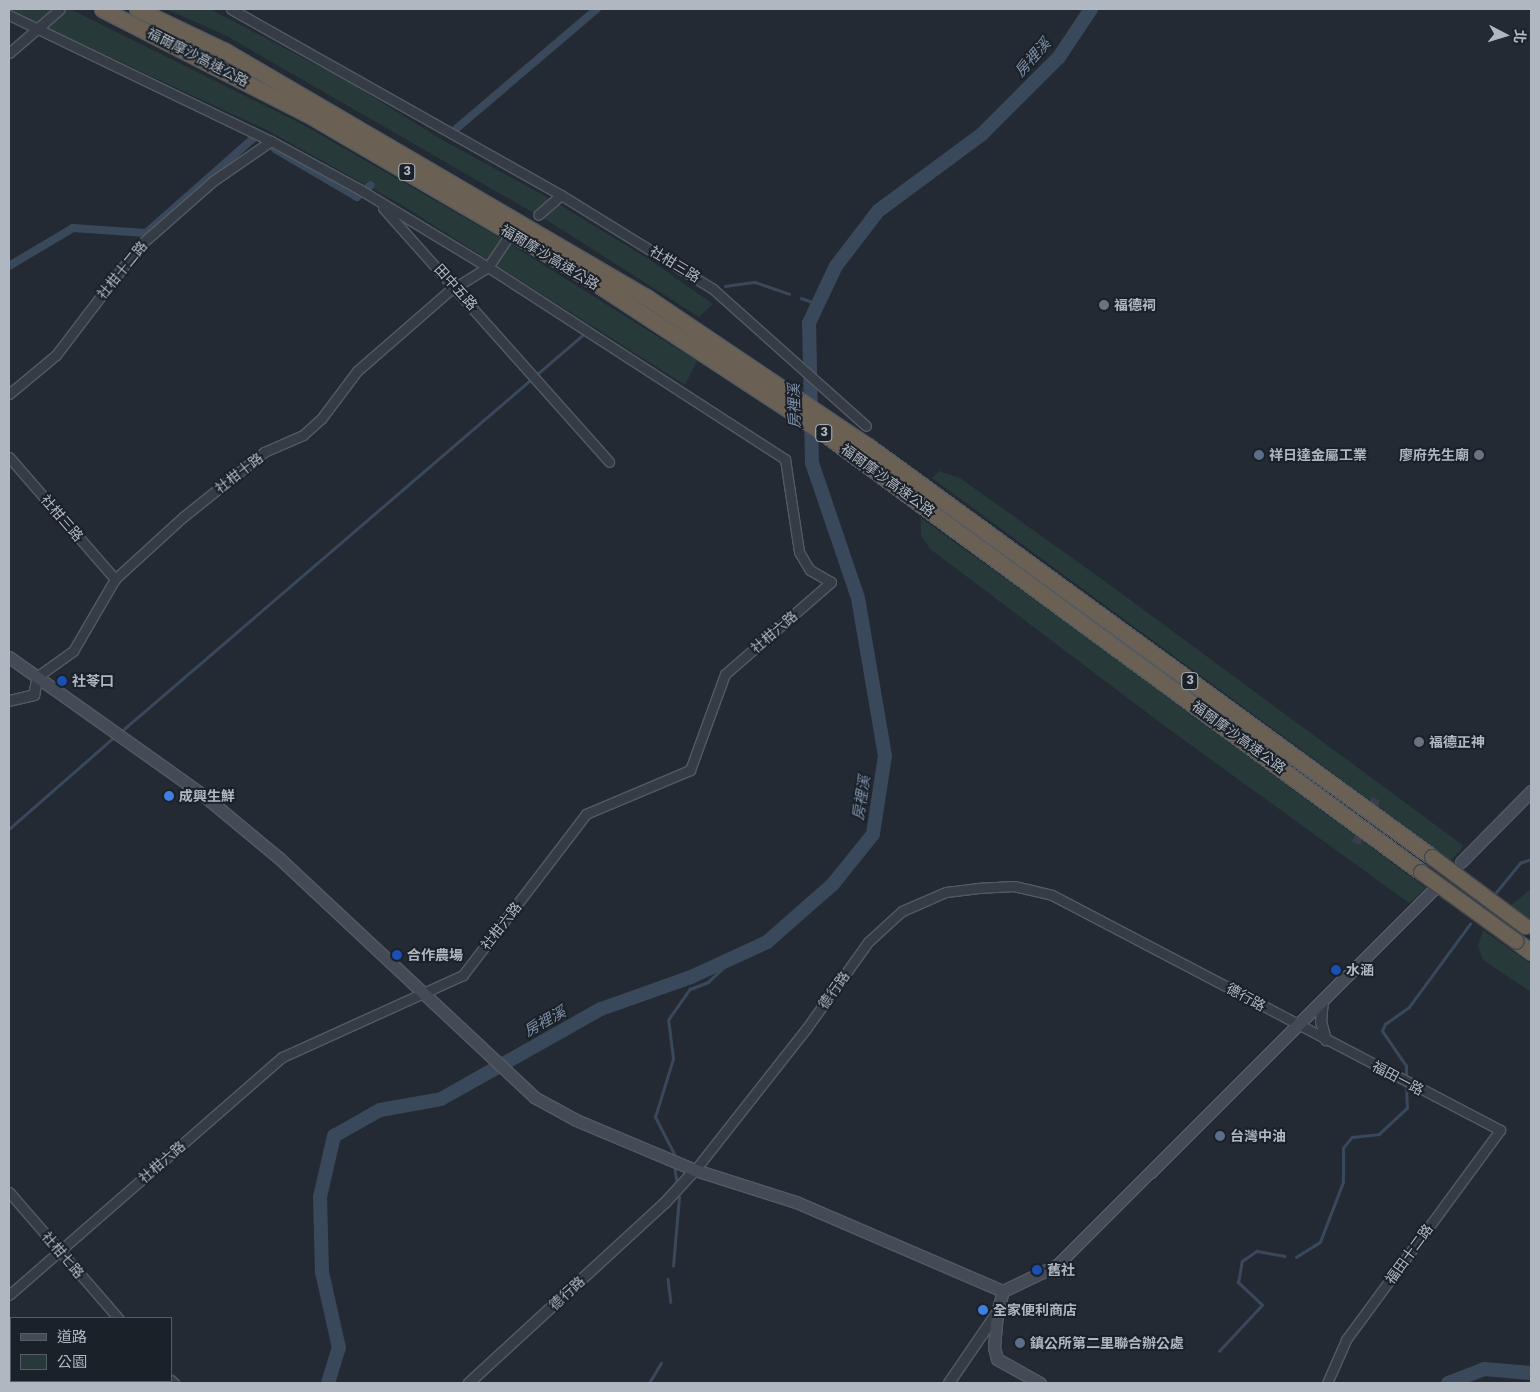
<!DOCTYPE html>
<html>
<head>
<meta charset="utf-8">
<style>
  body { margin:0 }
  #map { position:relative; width:1540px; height:1392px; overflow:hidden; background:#232a34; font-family:Jost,"Noto Sans TC",sans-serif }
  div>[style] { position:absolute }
  .green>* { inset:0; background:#283939 }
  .stream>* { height:2.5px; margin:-1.25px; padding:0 1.25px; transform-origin:1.25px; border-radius:1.25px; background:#3a485b }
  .canal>* { height:8px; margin:-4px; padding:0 4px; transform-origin:4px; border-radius:4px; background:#3a485b }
  .river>* { height:14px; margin:-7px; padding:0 7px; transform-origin:7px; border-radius:7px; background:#3a485b }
  .minor-tunnel>* { height:9px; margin-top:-4.5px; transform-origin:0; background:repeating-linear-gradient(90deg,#383f49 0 9px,transparent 0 13.5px) }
  .roads { filter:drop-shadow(1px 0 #535a62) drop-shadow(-1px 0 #535a62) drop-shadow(0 1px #535a62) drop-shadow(0 -1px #535a62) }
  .minor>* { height:9px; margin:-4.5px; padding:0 4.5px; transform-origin:4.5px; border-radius:4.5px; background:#363c45 }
  .tertiary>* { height:10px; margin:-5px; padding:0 5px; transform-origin:5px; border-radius:5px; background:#363c45 }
  .secondary>* { height:11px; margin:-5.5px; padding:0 5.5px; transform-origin:5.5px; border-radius:5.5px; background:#444b57 }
  .motorway>* { height:15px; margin:-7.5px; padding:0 7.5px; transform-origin:7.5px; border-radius:7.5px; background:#6a6154 }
  .bridges { filter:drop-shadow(1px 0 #40474f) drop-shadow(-1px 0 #40474f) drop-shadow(0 1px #40474f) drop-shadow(0 -1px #40474f) }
  .motorway-bridge>* { height:15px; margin:-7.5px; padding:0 7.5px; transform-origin:7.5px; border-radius:7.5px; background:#6a6154 }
  .dots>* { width:14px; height:14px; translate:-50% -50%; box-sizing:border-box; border:2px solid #1b2129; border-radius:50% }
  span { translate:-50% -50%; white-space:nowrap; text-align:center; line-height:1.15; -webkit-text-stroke:4px #1b2129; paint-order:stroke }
  .shield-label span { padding:1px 4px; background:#1b2129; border:1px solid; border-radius:4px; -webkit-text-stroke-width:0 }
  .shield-label { font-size:12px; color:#b0b7c1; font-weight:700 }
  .street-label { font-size:14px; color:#b0b7c1 }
  .poi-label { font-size:14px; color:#b0b7c1; font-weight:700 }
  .left { translate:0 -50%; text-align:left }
  .right { translate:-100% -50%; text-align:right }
  .water-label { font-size:15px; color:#7c8ea6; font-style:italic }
  .frame { position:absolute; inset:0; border:10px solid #b0b7c1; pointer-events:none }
  .legend { position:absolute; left:10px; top:1317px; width:162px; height:65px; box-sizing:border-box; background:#1b2129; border:1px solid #575d66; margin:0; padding:6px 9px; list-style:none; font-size:15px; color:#b0b7c1 }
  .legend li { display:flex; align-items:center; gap:10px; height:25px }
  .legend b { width:25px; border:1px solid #575d66 }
  .north { position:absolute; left:1480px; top:10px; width:50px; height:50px; -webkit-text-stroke:4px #1b2129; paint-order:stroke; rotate:95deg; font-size:14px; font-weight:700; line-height:20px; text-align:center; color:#b0b7c1 }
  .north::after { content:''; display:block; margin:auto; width:18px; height:22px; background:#b0b7c1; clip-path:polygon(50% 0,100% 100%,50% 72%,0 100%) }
</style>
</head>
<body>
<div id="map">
  <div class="green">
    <i style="clip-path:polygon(70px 9px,300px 123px,502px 239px,697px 361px,685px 385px,400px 204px,267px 130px,9px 10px)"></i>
    <i style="clip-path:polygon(166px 9px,210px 9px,349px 82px,444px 141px,547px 197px,650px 260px,713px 304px,699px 317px,553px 224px,225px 35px)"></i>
    <i style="clip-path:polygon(939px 471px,960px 478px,1106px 582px,1464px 846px,1451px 860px,932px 478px)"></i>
    <i style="clip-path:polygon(921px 518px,1087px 637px,1426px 888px,1409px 903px,1166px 727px,930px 549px,921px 535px)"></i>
    <i style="clip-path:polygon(1531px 889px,1531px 920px,1511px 905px)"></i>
    <i style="clip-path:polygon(1483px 930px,1531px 964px,1531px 992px,1483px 960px,1478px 946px)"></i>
  </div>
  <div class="stream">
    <i style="left:725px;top:286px;width:30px;rotate:-8deg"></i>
    <i style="left:755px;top:282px;width:36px;rotate:19deg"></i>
    <i style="left:801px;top:298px;width:18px;rotate:19deg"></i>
    <i style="left:124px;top:729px;width:608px;rotate:-40.66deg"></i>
    <i style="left:9px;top:829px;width:138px;rotate:-41.2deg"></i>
    <i style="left:1493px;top:896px;width:43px;rotate:-50.7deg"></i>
    <i style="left:1520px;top:863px;width:12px;rotate:-20deg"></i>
    <i style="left:1406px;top:1076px;width:10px;rotate:-90deg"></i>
    <i style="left:1406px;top:1066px;width:42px;rotate:-124.4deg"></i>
    <i style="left:1382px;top:1031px;width:8px;rotate:-67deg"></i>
    <i style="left:1385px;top:1024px;width:29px;rotate:-35deg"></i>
    <i style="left:1409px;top:1007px;width:103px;rotate:-53.7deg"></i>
    <i style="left:674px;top:1154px;width:42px;rotate:-117.2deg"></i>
    <i style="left:655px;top:1117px;width:61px;rotate:-72.8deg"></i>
    <i style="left:673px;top:1059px;width:39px;rotate:-97deg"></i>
    <i style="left:668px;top:1020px;width:38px;rotate:-55deg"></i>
    <i style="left:690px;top:989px;width:19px;rotate:-21deg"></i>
    <i style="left:708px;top:982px;width:37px;rotate:-43deg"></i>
    <i style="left:675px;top:1169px;width:12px;rotate:81deg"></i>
    <i style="left:1296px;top:1257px;width:28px;rotate:-32deg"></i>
    <i style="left:1320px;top:1242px;width:64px;rotate:-69deg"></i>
    <i style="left:1343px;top:1182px;width:34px;rotate:-90deg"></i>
    <i style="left:1343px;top:1148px;width:14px;rotate:-51deg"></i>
    <i style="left:1352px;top:1137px;width:27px;rotate:-6deg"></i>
    <i style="left:1379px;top:1134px;width:38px;rotate:-43deg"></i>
    <i style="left:1407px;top:1108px;width:18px;rotate:-93deg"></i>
    <i style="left:673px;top:1266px;width:69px;rotate:-85deg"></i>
    <i style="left:668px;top:1279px;width:23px;rotate:83deg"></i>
    <i style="left:1219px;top:1351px;width:63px;rotate:-46.9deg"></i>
    <i style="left:1262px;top:1305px;width:33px;rotate:-137deg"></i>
    <i style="left:1238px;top:1283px;width:22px;rotate:-80deg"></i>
    <i style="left:1242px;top:1261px;width:18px;rotate:-34deg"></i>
    <i style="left:1257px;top:1251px;width:28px;rotate:10deg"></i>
    <i style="left:649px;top:1383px;width:23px;rotate:-59deg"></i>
    <i style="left:1444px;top:1383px;width:5px;rotate:-22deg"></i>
  </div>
  <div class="canal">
    <i style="left:457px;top:128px;width:184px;rotate:-40.4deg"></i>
    <i style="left:275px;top:149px;width:95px;rotate:30.3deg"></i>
    <i style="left:357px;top:197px;width:18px;rotate:-41deg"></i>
    <i style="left:9px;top:266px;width:74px;rotate:-30.7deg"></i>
    <i style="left:73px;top:228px;width:73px;rotate:3.9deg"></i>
    <i style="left:146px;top:233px;width:145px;rotate:-41.4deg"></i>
  </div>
  <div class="river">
    <i style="left:328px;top:1383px;width:37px;rotate:-73deg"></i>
    <i style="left:339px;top:1348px;width:78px;rotate:-102.6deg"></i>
    <i style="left:322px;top:1272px;width:75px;rotate:-91.5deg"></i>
    <i style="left:320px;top:1197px;width:63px;rotate:-77.1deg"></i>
    <i style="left:334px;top:1136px;width:53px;rotate:-29.5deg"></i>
    <i style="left:380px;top:1110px;width:62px;rotate:-10.2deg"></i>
    <i style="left:441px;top:1099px;width:184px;rotate:-29.4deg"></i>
    <i style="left:601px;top:1009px;width:96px;rotate:-19.6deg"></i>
    <i style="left:691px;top:977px;width:84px;rotate:-24.7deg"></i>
    <i style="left:767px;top:942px;width:88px;rotate:-41.3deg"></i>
    <i style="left:833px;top:884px;width:64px;rotate:-51.3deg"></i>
    <i style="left:873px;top:834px;width:79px;rotate:-81.3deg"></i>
    <i style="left:885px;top:756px;width:160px;rotate:-99.7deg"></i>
    <i style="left:858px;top:598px;width:143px;rotate:-108.8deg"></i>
    <i style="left:812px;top:463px;width:140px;rotate:-91.2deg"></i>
    <i style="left:809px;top:323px;width:63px;rotate:-64.7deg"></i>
    <i style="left:836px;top:266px;width:69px;rotate:-52.6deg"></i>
    <i style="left:878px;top:211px;width:129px;rotate:-36.5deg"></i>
    <i style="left:982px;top:134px;width:109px;rotate:-45deg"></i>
    <i style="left:1059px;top:57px;width:58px;rotate:-56.3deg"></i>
    <i style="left:1448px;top:1383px;width:39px;rotate:-21deg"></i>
    <i style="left:1484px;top:1369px;width:47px;rotate:4.9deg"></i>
  </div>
  <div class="minor-tunnel">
    <i style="left:1356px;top:843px;width:49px;rotate:-66deg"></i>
  </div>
  <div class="roads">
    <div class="minor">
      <i style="left:231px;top:9px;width:379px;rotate:29.4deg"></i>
      <i style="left:561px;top:195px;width:30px;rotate:139deg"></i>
      <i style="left:9px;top:15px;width:291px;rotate:25.7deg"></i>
      <i style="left:271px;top:141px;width:100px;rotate:28.6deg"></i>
      <i style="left:359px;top:189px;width:151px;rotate:31.2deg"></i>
      <i style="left:488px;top:267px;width:354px;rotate:32.9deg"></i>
      <i style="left:785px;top:459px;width:94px;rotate:81.4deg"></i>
      <i style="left:799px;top:552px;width:21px;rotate:59deg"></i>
      <i style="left:810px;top:570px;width:24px;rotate:30deg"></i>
      <i style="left:831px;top:582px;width:140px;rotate:139deg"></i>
      <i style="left:725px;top:674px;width:102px;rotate:110deg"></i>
      <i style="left:690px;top:770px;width:113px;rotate:157.1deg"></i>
      <i style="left:586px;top:814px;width:203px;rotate:127.4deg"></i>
      <i style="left:463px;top:975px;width:199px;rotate:155.6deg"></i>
      <i style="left:282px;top:1057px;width:362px;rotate:138.9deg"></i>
      <i style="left:9px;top:53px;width:67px;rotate:-40.8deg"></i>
      <i style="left:561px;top:195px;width:179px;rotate:31.7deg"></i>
      <i style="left:713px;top:289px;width:205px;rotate:41.8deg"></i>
      <i style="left:383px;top:208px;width:340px;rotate:48.3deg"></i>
      <i style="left:9px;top:394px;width:61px;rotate:-39.7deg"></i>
      <i style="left:56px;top:355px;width:137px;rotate:-52.7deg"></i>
      <i style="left:139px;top:246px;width:98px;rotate:-41.3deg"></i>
      <i style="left:213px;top:181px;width:70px;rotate:-34.6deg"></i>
      <i style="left:9px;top:457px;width:162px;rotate:49deg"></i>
      <i style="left:38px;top:676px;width:43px;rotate:-35.5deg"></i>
      <i style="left:73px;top:651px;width:83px;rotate:-59.7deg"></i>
      <i style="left:115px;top:579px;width:92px;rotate:-42.4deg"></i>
      <i style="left:183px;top:517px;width:104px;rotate:-38.7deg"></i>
      <i style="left:264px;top:452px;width:43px;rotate:-23.6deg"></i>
      <i style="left:303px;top:435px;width:24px;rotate:-42deg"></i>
      <i style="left:321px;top:419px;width:60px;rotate:-53.1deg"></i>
      <i style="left:357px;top:371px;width:122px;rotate:-41deg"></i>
      <i style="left:449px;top:291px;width:46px;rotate:-31.6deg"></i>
      <i style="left:488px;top:267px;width:32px;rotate:-56deg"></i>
      <i style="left:695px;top:1170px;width:179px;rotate:-51.8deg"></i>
      <i style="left:806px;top:1029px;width:107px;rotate:-54.5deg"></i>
      <i style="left:868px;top:942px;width:46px;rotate:-42.4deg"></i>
      <i style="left:902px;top:911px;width:48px;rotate:-23.4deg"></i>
      <i style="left:946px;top:892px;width:31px;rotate:-7deg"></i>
      <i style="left:977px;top:888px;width:37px;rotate:-3deg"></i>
      <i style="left:1014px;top:886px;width:39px;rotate:13deg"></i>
      <i style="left:1052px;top:895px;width:506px;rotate:27.68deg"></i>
      <i style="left:1500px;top:1130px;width:260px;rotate:126.3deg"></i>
      <i style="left:1346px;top:1340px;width:47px;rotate:113.8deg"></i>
      <i style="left:9px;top:1192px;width:167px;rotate:49.1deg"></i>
      <i style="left:171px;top:1380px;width:4px;rotate:45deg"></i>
    </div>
    <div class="tertiary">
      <i style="left:9px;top:701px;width:26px;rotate:-13deg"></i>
      <i style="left:34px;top:695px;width:19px;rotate:-78deg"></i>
      <i style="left:1323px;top:1000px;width:22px;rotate:95deg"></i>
      <i style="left:1321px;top:1022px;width:19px;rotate:74deg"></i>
      <i style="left:469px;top:1383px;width:266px;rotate:-42.6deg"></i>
      <i style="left:665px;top:1203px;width:45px;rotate:-47.7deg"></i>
      <i style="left:949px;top:1383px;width:85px;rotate:-55.6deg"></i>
    </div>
    <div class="secondary">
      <i style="left:9px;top:657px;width:238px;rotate:35.4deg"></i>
      <i style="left:203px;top:795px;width:99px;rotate:39.7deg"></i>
      <i style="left:279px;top:858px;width:349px;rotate:43.1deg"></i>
      <i style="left:534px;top:1097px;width:48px;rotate:28.7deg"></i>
      <i style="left:576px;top:1120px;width:129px;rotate:22.8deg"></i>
      <i style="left:695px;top:1170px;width:106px;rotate:17.6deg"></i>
      <i style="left:796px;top:1202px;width:225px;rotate:23.3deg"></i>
      <i style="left:1461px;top:862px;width:100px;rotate:-45.4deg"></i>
      <i style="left:1040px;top:1383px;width:49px;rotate:-150.8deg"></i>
      <i style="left:997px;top:1359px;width:12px;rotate:-104deg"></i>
      <i style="left:994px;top:1347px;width:34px;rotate:-85deg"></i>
      <i style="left:997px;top:1313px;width:23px;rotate:-75deg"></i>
      <i style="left:1003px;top:1291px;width:60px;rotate:-25.7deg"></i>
      <i style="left:1057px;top:1265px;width:531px;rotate:-44.92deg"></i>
    </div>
    <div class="motorway">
      <i style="left:102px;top:9px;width:235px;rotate:27.1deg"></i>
      <i style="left:311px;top:116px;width:317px;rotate:30.3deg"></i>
      <i style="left:585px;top:276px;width:279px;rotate:33.3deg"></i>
      <i style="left:818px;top:429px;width:748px;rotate:36.3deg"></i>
      <i style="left:137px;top:9px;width:98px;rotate:25.5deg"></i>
      <i style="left:225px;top:51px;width:488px;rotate:30.3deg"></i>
      <i style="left:646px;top:297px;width:267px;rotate:33.9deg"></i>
      <i style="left:868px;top:446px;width:698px;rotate:36.08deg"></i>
      <i style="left:1516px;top:941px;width:19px;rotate:36deg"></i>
    </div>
  </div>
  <div class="bridges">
    <div class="motorway-bridge">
      <i style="left:1432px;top:857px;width:116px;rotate:36.6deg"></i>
      <i style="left:1421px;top:872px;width:117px;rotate:36deg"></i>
    </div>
  </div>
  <div class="dots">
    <i style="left:1104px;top:305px;background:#6b7280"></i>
    <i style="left:1259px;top:455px;background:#5c6f8a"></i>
    <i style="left:1479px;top:455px;background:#6b7280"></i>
    <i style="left:62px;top:681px;background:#1a4fb4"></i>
    <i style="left:1419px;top:742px;background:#6b7280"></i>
    <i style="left:169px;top:796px;background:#3f7fe0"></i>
    <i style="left:397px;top:955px;background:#1a4fb4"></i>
    <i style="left:1336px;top:970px;background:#1a4fb4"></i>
    <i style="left:1220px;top:1136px;background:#5c6f8a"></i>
    <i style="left:1037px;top:1270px;background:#1a4fb4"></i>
    <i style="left:983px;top:1310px;background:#3f7fe0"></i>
    <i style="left:1020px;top:1343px;background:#5c6f8a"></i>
  </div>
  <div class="shield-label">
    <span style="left:407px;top:172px">3</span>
    <span style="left:824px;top:433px">3</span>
    <span style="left:1190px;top:681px">3</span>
  </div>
  <div class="street-label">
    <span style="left:198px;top:57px;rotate:27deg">福爾摩沙高速公路</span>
    <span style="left:550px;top:257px;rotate:31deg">福爾摩沙高速公路</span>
    <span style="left:675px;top:264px;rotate:31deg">社柑三路</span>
    <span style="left:122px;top:270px;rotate:-51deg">社柑十二路</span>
    <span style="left:456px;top:287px;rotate:48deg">田中五路</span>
    <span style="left:239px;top:473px;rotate:-38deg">社柑十路</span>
    <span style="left:888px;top:480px;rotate:36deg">福爾摩沙高速公路</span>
    <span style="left:62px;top:518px;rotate:49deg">社柑三路</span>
    <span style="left:774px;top:632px;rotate:-41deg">社柑六路</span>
    <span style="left:1239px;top:737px;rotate:36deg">福爾摩沙高速公路</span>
    <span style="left:501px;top:926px;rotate:-52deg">社柑六路</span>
    <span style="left:834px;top:990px;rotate:-55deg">德行路</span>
    <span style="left:1246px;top:997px;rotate:29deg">德行路</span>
    <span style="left:1398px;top:1078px;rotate:28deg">福田一路</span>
    <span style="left:162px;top:1162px;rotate:-41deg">社柑六路</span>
    <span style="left:1409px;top:1254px;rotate:-54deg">福田十二路</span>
    <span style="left:63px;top:1255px;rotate:49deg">社柑七路</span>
    <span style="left:567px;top:1293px;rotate:-43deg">德行路</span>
  </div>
  <div class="poi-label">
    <span class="left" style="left:1114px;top:305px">福德祠</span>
    <span class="left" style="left:1269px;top:455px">祥日達金屬工業</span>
    <span class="right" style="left:1469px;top:455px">廖府先生廟</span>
    <span class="left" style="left:72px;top:681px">社苓口</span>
    <span class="left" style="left:1429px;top:742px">福德正神</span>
    <span class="left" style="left:179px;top:796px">成興生鮮</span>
    <span class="left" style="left:407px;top:955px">合作農場</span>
    <span class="left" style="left:1346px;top:970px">水涵</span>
    <span class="left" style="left:1230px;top:1136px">台灣中油</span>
    <span class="left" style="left:1047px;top:1270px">舊社</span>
    <span class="left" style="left:993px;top:1310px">全家便利商店</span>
    <span class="left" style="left:1030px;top:1343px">鎮公所第二里聯合辦公處</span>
  </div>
  <div class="water-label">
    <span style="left:1033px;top:58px;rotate:-48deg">房裡溪</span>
    <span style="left:795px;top:406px;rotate:-91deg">房裡溪</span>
    <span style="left:862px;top:798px;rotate:-81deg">房裡溪</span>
    <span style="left:545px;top:1022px;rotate:-29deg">房裡溪</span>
  </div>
  <div class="frame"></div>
  <ul class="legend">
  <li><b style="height:6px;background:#444b57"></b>道路</li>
  <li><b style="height:14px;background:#283939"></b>公園</li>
  </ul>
  <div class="north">北</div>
</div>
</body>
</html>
